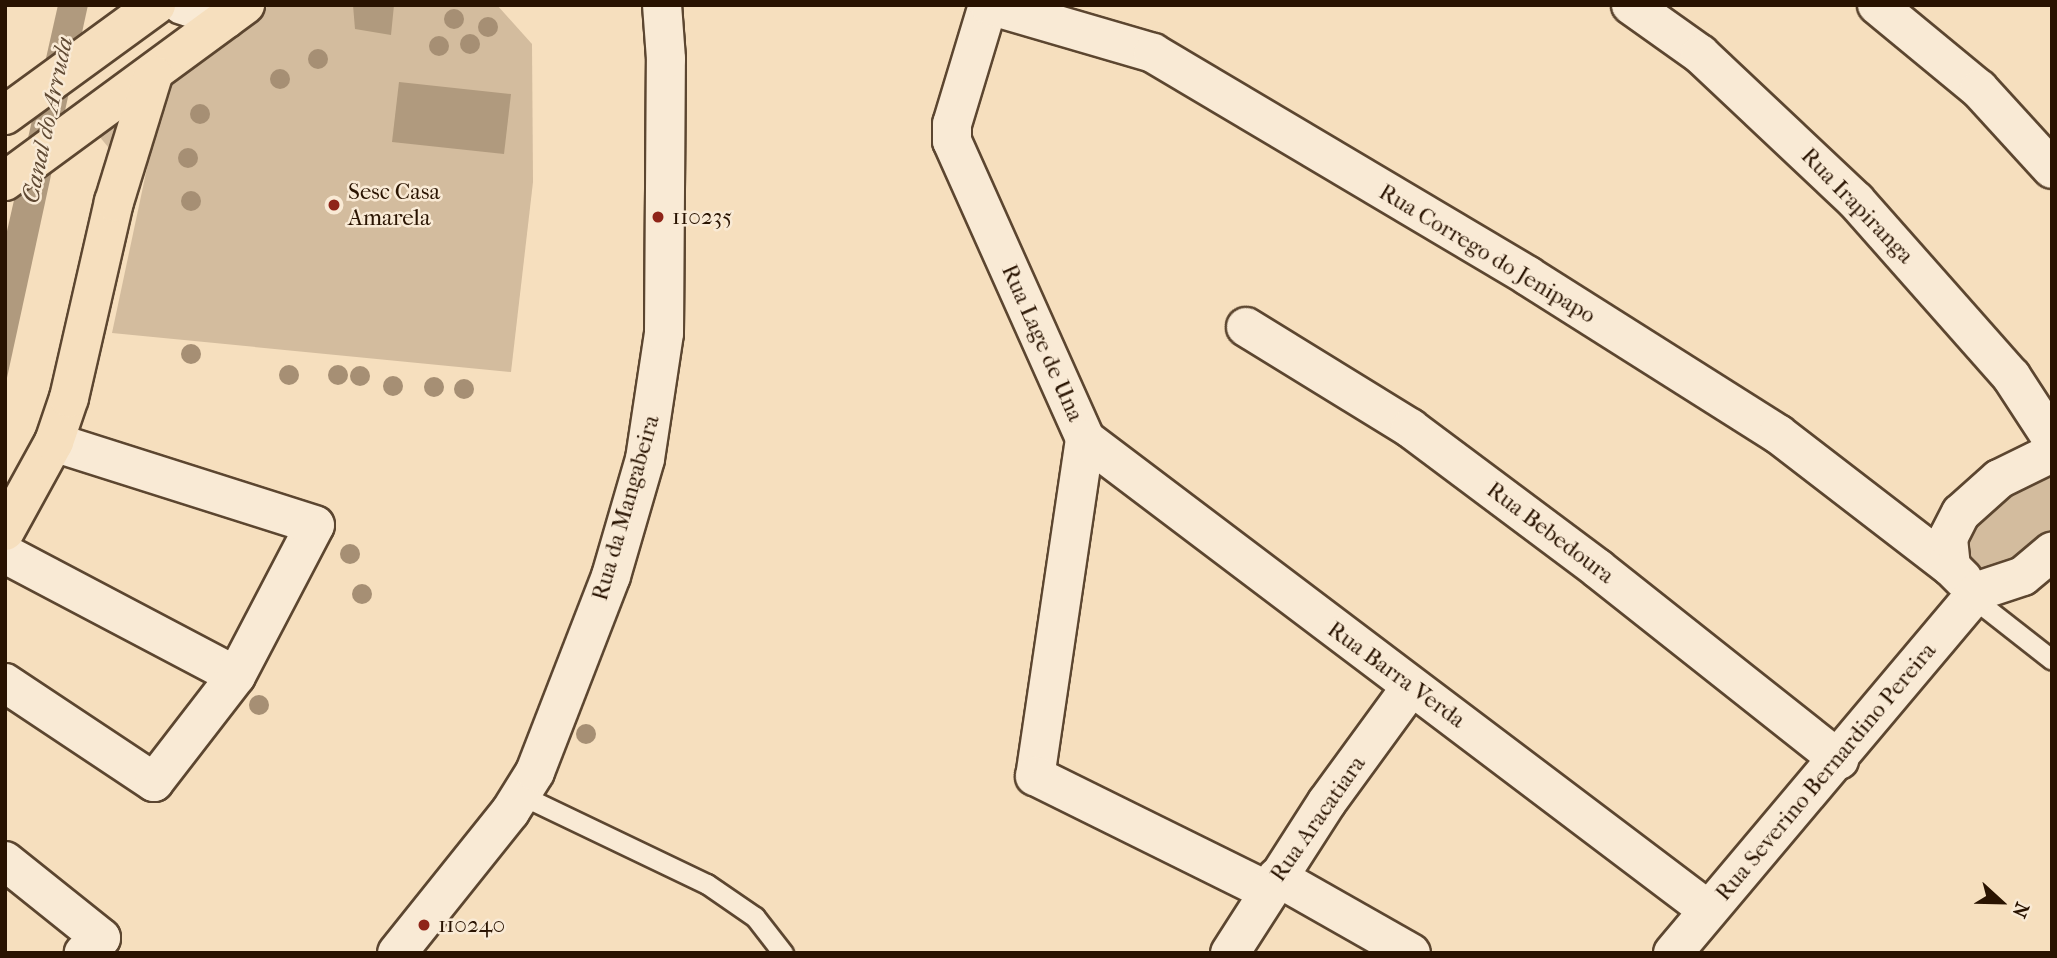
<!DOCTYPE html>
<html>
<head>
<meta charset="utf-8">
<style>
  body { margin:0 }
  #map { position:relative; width:2057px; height:958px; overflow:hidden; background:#f6dfbe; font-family:"IM FELL French Canon",serif }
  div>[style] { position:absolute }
  .green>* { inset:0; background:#d3bc9e }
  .water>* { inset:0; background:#b09a7e }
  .roads { filter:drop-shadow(2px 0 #5c4630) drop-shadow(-2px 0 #5c4630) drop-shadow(0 2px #5c4630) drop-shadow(0 -2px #5c4630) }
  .service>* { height:19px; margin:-9.5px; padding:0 9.5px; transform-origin:9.5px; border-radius:9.5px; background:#f9ead5 }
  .minor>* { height:38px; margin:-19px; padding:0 19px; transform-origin:19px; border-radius:19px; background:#f9ead5 }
  .tertiary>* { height:38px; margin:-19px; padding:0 19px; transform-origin:19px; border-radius:19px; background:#f9ead5 }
  .primary>* { height:38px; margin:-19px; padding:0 19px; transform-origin:19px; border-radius:19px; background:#f6dfbe }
  .trees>* { width:20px; height:20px; margin:-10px; border-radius:50%; background:#a68f74 }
  .dots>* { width:19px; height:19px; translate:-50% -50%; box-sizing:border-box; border:4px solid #f9ead5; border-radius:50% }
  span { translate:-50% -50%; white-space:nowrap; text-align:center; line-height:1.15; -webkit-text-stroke:5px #f9ead5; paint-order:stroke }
  .poi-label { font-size:23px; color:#291301 }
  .left { translate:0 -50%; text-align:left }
  .street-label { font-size:23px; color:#291301 }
  .water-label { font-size:24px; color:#5f4933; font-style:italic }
  .frame { position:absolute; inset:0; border:7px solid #291301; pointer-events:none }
  .north { position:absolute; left:1966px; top:867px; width:70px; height:70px; -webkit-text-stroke:5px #f9ead5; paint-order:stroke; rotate:112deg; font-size:19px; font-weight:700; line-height:28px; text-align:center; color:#291301 }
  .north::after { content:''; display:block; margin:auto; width:24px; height:32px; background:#291301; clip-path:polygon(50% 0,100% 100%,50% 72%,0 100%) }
</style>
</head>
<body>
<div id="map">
  <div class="green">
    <i style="clip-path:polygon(270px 5px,497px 5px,532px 44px,533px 182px,511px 372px,112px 333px,165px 83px)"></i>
    <i style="clip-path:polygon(133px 106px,117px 158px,95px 131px)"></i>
    <i style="clip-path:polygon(2052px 466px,2052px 534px,1999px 573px,1974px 570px,1958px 534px,1962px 524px)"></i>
  </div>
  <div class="water">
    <i style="clip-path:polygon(58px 5px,88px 5px,5px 387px,5px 240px)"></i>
    <i style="clip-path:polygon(353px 5px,394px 5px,391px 35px,355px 29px)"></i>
    <i style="clip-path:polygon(399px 82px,511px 94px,504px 154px,392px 142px)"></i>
  </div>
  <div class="roads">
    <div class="service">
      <i style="left:1973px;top:598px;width:100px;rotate:38.1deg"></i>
      <i style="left:521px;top:795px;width:206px;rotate:25.6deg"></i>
      <i style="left:707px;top:884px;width:58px;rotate:34.5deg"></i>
      <i style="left:755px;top:917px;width:46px;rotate:52.1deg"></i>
    </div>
    <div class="minor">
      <i style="left:988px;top:5px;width:124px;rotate:106.8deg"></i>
      <i style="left:952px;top:124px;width:17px;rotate:90deg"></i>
      <i style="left:952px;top:141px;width:326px;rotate:65.9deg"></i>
      <i style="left:1085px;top:439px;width:341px;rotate:98.4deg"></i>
      <i style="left:1035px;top:776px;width:260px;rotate:26.3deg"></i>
      <i style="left:989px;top:5px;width:171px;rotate:16.3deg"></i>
      <i style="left:1153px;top:53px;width:436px;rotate:30.7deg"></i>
      <i style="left:1528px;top:276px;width:296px;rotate:32.3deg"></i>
      <i style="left:1778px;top:434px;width:218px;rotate:37.6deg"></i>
      <i style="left:1631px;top:5px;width:85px;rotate:35.4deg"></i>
      <i style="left:1700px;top:54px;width:214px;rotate:43.3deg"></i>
      <i style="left:1856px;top:201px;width:234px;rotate:48.5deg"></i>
      <i style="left:2011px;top:376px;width:75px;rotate:56.9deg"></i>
      <i style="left:1877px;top:5px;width:132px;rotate:39.5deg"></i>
      <i style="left:1979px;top:89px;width:108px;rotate:47.6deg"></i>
      <i style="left:1246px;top:327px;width:193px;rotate:31.6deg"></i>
      <i style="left:1410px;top:428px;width:234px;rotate:36.8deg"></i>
      <i style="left:1597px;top:568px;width:309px;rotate:38.4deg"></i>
      <i style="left:1085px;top:439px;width:781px;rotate:37.09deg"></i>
      <i style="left:5px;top:554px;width:261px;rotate:27.8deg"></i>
      <i style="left:1963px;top:579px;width:17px;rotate:-135deg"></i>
      <i style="left:1951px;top:567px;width:29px;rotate:-96deg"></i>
      <i style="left:1948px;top:538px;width:28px;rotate:-63deg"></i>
      <i style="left:1961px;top:513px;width:51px;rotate:-41.8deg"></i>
      <i style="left:1999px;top:479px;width:59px;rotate:-26.1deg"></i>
      <i style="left:5px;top:683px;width:179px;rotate:33.6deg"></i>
      <i style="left:154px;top:782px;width:134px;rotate:-52.3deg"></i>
      <i style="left:236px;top:676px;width:170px;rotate:-62.4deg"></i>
      <i style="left:315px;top:525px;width:274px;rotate:-162.4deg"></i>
      <i style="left:5px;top:861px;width:123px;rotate:38.7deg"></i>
      <i style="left:101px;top:938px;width:23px;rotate:139deg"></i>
      <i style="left:1277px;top:877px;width:154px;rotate:29.6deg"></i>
      <i style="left:1230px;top:953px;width:179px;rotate:-57.3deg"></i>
      <i style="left:1327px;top:802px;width:141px;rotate:-53.9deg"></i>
      <i style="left:1673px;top:953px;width:473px;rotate:-49.9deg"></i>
      <i style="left:1978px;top:591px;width:47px;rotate:-18.4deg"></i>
      <i style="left:2023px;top:576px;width:38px;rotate:-40deg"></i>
    </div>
    <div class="tertiary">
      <i style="left:182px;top:5px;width:46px;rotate:17.7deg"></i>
      <i style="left:397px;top:953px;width:181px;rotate:-51.3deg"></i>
      <i style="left:510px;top:812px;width:47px;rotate:-58deg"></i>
      <i style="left:535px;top:772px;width:210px;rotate:-68.8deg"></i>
      <i style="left:611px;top:576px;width:122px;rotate:-73.8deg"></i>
      <i style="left:645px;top:459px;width:127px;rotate:-81.4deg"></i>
      <i style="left:664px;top:333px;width:274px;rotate:-89.6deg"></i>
      <i style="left:666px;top:59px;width:54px;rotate:-94.2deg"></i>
    </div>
    <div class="primary">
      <i style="left:5px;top:115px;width:187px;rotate:-36.1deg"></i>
      <i style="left:5px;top:181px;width:298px;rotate:-36.3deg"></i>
      <i style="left:5px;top:531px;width:102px;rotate:-61.2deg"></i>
      <i style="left:54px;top:442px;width:46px;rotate:-71.2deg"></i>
      <i style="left:69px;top:398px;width:201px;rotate:-77.1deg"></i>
      <i style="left:114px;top:202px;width:133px;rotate:-72.9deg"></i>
    </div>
  </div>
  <div class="trees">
    <i style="left:454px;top:19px"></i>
    <i style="left:488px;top:27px"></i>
    <i style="left:470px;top:44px"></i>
    <i style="left:439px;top:46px"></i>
    <i style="left:318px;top:59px"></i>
    <i style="left:280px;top:79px"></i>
    <i style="left:200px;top:114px"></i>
    <i style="left:188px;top:158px"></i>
    <i style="left:191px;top:201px"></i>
    <i style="left:191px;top:354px"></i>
    <i style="left:289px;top:375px"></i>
    <i style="left:338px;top:375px"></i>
    <i style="left:360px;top:376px"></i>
    <i style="left:393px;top:386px"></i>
    <i style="left:434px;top:387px"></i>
    <i style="left:464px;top:389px"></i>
    <i style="left:350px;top:554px"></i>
    <i style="left:362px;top:594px"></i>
    <i style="left:259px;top:705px"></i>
    <i style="left:586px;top:734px"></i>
  </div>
  <div class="dots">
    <i style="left:334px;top:205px;background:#8f2418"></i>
    <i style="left:658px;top:217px;background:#8f2418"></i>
    <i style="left:424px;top:925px;background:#8f2418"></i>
  </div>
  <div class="poi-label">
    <span class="left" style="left:348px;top:205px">Sesc Casa<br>Amarela</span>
    <span class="left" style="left:672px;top:217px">110235</span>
    <span class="left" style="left:438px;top:925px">110240</span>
  </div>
  <div class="street-label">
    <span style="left:1857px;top:206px;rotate:46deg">Rua Irapiranga</span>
    <span style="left:1487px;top:254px;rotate:31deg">Rua Corrego do Jenipapo</span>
    <span style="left:1042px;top:343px;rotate:66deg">Rua Lage de Una</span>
    <span style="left:626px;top:508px;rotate:-74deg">Rua da Mangabeira</span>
    <span style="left:1550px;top:533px;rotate:37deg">Rua Bebedoura</span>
    <span style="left:1396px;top:675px;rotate:36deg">Rua Barra Verda</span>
    <span style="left:1826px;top:772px;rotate:-50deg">Rua Severino Bernardino Pereira</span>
    <span style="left:1318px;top:819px;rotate:-55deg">Rua Aracatiara</span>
  </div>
  <div class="water-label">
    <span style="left:48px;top:120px;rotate:-78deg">Canal do Arruda</span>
  </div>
  <div class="frame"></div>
  <div class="north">N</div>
</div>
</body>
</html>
